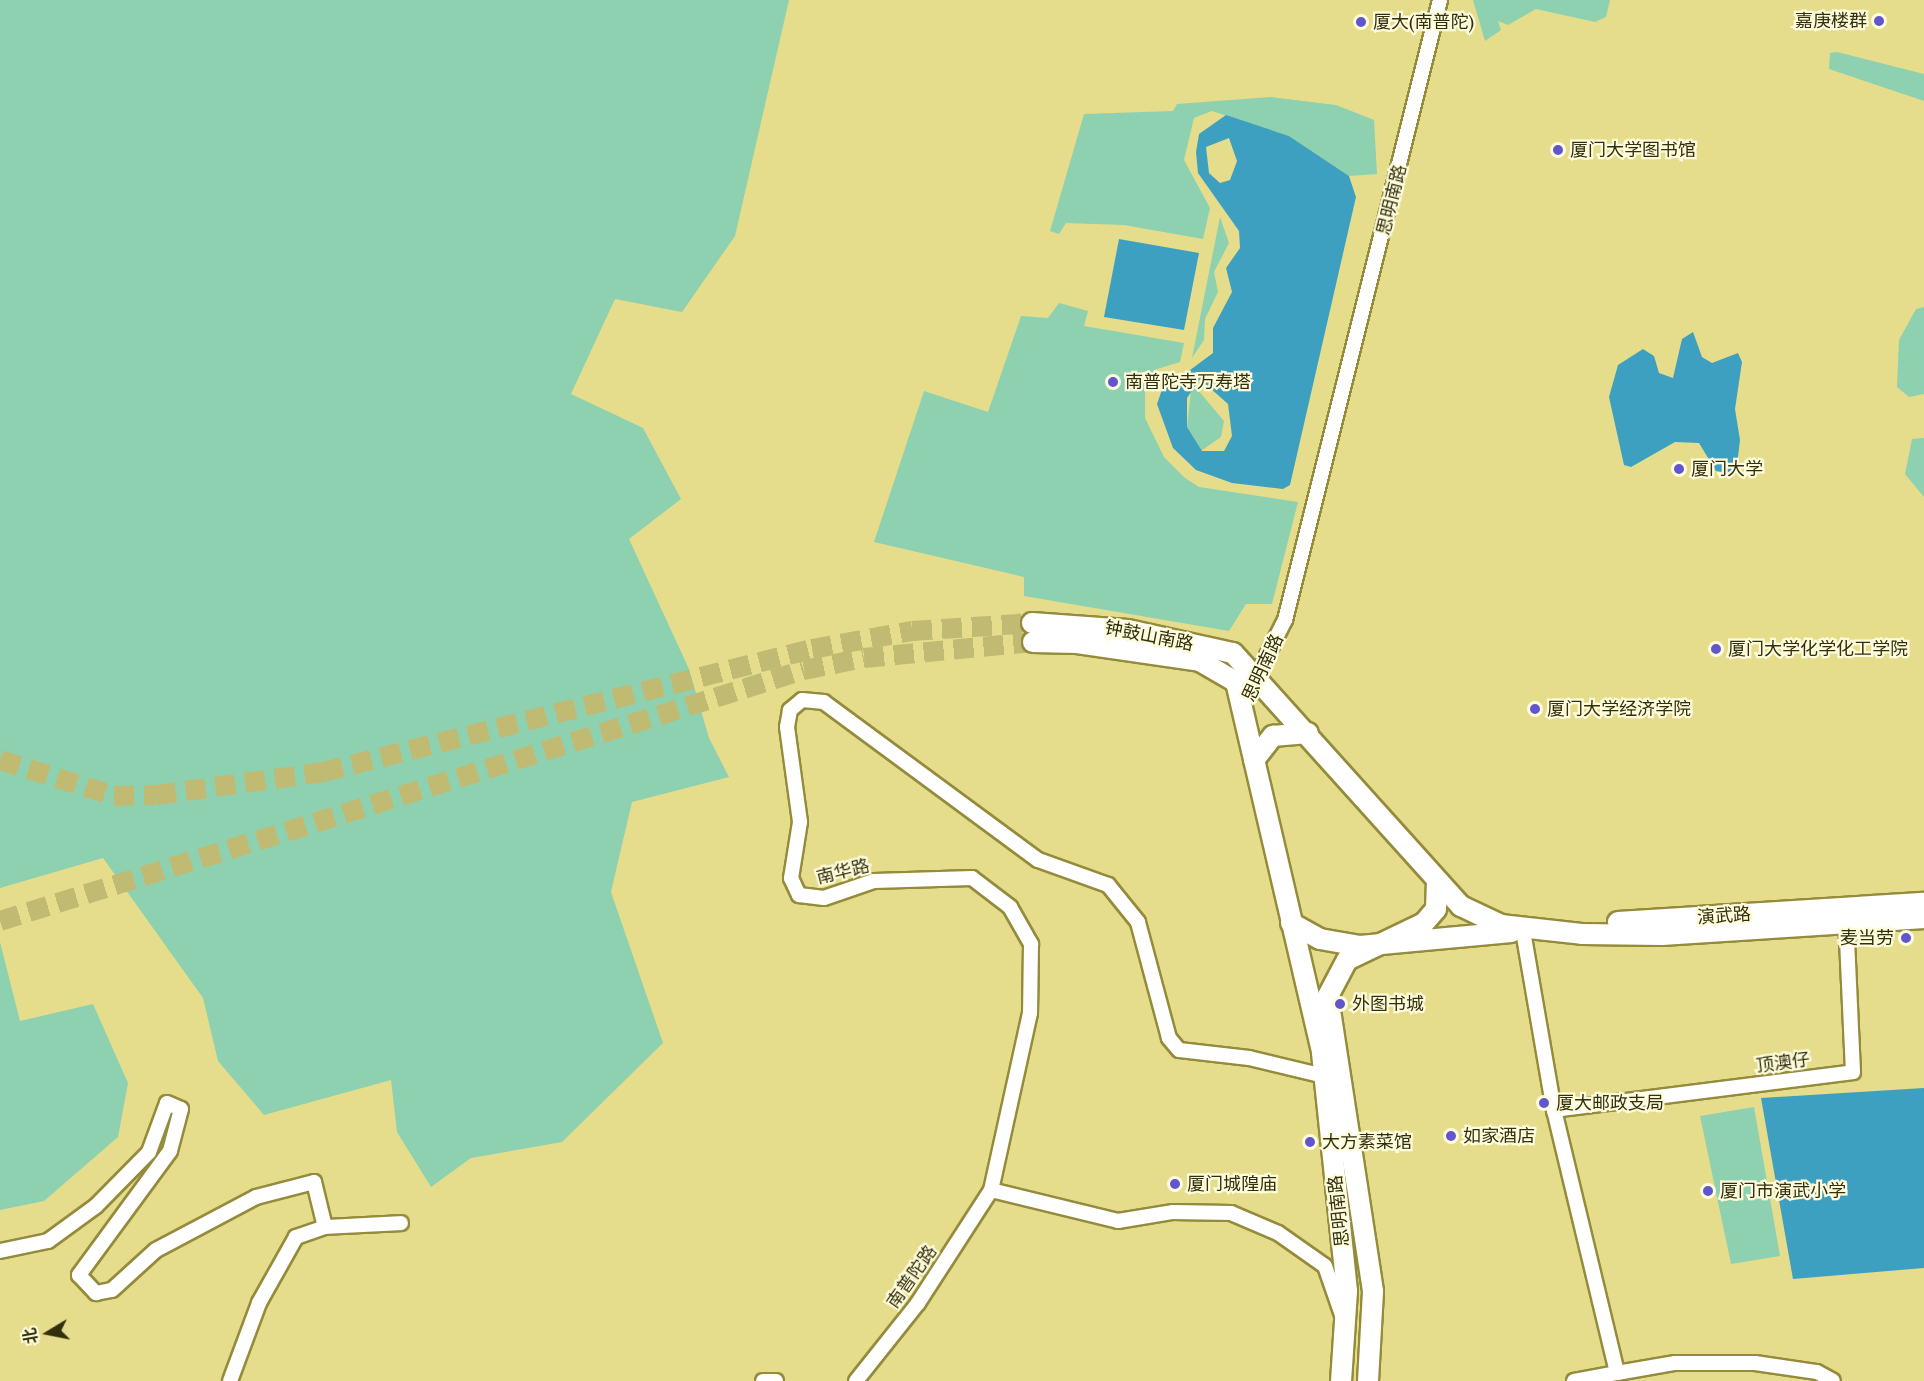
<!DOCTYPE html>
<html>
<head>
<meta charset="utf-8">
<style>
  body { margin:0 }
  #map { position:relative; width:1924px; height:1381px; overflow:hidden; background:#e5dd8c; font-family:Lora,"Noto Sans SC",serif }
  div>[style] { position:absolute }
  .green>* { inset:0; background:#8dd1b0 }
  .water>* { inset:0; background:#3ea0c0 }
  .secondary-tunnel>* { height:20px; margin-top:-10px; transform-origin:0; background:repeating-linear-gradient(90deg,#c1ba73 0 20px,transparent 0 30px) }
  .roads { filter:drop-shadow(2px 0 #948b3b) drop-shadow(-2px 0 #948b3b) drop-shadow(0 2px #948b3b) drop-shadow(0 -2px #948b3b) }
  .minor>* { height:14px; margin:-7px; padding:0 7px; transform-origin:7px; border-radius:7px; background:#fff }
  .secondary>* { height:20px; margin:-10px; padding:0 10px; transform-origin:10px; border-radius:10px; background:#fff }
  .dots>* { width:16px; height:16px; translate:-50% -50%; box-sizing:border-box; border:3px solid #fffcdd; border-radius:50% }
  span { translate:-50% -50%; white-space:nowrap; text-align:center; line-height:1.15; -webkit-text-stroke:4.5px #fffcdd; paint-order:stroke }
  .poi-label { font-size:18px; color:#322f0d }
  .right { translate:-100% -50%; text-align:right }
  .left { translate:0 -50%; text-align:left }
  .street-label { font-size:18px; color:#322f0d }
  .north { position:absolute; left:18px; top:1303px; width:60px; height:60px; -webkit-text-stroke:4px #fffcdd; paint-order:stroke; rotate:260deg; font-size:16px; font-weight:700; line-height:24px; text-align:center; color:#322f0d }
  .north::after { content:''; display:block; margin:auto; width:21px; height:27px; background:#322f0d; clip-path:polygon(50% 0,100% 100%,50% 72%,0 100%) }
</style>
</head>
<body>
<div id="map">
  <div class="green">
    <i style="clip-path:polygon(0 0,789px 0,735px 236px,682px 312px,615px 299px,571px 394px,643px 428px,681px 499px,629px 539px,689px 669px,709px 738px,729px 777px,632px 802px,611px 892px,663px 1043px,562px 1142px,471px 1158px,431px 1187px,397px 1132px,391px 1080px,264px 1115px,218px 1061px,203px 998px,103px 858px,0 888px)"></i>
    <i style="clip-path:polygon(1473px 0,1610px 0,1606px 17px,1595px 22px,1536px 9px,1508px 25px,1498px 21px,1501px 30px,1485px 41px)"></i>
    <i style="clip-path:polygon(1837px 52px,1924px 74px,1924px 101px,1829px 69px,1830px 53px)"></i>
    <i style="clip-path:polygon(1270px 97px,1336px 105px,1374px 120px,1377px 174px,1349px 176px,1289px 136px,1212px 111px,1194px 118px,1184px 160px,1210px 208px,1203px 239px,1124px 225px,1066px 223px,1059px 234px,1050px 231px,1084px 114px,1173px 111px,1177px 104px)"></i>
    <i style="clip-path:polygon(1220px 217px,1229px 243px,1214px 272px,1218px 292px,1205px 319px,1204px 340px,1192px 358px)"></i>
    <i style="clip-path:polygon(1059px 303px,1088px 311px,1084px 326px,1184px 343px,1180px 362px,1154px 370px,1145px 391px,1145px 418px,1164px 457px,1185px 478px,1199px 487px,1298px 502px,1272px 604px,1246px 604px,1229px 631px,1024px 596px,1024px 577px,874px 542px,924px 391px,988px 412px,1021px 316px,1048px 318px)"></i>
    <i style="clip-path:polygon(1924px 307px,1924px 394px,1909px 397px,1897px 387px,1899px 340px,1916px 309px)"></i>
    <i style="clip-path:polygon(1192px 383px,1224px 421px,1221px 437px,1201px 451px,1187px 427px)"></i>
    <i style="clip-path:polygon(1924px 438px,1924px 497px,1905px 474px,1912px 439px)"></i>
    <i style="clip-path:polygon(0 942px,20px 1021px,93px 1004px,128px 1083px,118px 1137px,44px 1201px,0 1210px)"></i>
    <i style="clip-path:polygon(1754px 1107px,1780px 1256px,1731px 1264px,1700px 1116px)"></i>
  </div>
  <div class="water">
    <i style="clip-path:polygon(evenodd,1226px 115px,1289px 136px,1349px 176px,1356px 197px,1290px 485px,1283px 489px,1232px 483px,1196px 470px,1173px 448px,1157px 404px,1166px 378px,1186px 373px,1213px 353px,1213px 328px,1232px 292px,1226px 268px,1240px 248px,1239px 231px,1198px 173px,1196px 152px,1199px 134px,1226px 115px,1229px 138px,1237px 161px,1230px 180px,1220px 183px,1209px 173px,1206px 147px,1229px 138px,1226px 115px,1200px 379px,1228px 404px,1232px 436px,1224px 451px,1202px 451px,1187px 427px,1187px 398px,1200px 379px)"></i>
    <i style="clip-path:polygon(1119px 239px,1199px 253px,1184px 330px,1104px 317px)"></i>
    <i style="clip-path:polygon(1693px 332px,1702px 357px,1712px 363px,1738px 353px,1742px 362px,1735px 409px,1740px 440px,1736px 474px,1716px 471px,1699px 443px,1675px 442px,1631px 467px,1624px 465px,1609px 397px,1618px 365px,1643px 349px,1654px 356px,1659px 373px,1673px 378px,1682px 339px)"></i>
    <i style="clip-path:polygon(1924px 1088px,1924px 1268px,1793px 1279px,1761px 1098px)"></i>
  </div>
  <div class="secondary-tunnel">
    <i style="left:0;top:760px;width:120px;rotate:17.5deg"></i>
    <i style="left:114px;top:796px;width:42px;rotate:-1.4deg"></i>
    <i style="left:156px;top:795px;width:169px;rotate:-7.8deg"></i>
    <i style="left:323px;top:772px;width:504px;rotate:-14.12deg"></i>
    <i style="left:812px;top:649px;width:102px;rotate:-10.2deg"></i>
    <i style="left:912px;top:631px;width:120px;rotate:-3.8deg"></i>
    <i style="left:0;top:921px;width:842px;rotate:-17.34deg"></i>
    <i style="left:804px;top:670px;width:61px;rotate:-11.3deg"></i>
    <i style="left:864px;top:658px;width:170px;rotate:-5.4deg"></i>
  </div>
  <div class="roads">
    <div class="minor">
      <i style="left:1243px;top:703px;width:93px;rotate:-63.2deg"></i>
      <i style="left:1285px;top:620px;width:639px;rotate:-75.96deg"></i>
      <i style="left:1523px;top:931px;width:182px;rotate:80.2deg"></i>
      <i style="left:1554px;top:1110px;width:270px;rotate:76.5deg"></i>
      <i style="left:1617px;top:1373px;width:59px;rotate:-9.8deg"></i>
      <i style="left:1675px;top:1363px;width:80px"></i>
      <i style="left:1755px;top:1363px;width:63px;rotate:8.3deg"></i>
      <i style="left:1817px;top:1372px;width:18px;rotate:29deg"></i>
      <i style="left:1324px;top:1076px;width:77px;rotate:-166.5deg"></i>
      <i style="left:1249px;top:1058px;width:70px;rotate:-173.5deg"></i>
      <i style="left:1179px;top:1050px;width:16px;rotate:-130deg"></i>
      <i style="left:1169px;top:1038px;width:120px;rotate:-105deg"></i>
      <i style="left:1138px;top:922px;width:48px;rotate:-129deg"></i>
      <i style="left:1108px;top:885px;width:74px;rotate:-160.3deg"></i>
      <i style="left:1038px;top:860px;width:266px;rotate:-143.6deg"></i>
      <i style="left:824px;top:702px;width:22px;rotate:-175deg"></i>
      <i style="left:802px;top:700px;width:16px;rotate:140deg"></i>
      <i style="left:790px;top:710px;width:17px;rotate:100deg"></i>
      <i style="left:787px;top:727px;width:96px;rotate:82.2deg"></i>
      <i style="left:800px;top:822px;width:57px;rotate:99.1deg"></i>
      <i style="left:791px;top:878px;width:19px;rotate:65deg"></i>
      <i style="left:799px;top:895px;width:25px;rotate:7deg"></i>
      <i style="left:824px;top:898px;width:53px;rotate:-18.8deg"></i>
      <i style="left:874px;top:881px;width:98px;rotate:-1.8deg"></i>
      <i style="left:972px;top:878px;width:48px;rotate:37.3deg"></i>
      <i style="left:1010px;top:907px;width:43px;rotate:60.4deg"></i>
      <i style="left:1031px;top:944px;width:69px;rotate:90.8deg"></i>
      <i style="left:1030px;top:1013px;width:181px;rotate:102.4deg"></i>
      <i style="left:991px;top:1190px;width:131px;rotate:13.7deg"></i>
      <i style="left:1118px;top:1221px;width:56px;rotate:-9.3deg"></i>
      <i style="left:1173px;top:1212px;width:58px;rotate:1deg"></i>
      <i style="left:1231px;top:1213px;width:51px;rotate:23.1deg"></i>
      <i style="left:1278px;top:1233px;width:57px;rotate:35.1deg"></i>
      <i style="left:1325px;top:1266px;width:52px;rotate:70.9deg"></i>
      <i style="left:1554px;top:1110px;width:301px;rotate:-7.2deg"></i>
      <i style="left:1853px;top:1072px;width:156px;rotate:-92.6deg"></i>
      <i style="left:325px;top:1227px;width:76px;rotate:-3deg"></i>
      <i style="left:0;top:1251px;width:49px;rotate:-11.8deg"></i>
      <i style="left:48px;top:1241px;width:59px;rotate:-36.1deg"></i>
      <i style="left:96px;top:1206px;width:76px;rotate:-45.5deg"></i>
      <i style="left:149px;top:1152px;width:52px;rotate:-69.8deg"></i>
      <i style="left:167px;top:1103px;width:15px;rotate:23deg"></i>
      <i style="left:181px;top:1109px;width:43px;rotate:104.7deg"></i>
      <i style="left:170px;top:1151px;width:154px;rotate:126.3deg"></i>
      <i style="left:79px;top:1275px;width:25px;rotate:47deg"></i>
      <i style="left:96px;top:1293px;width:16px;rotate:-11deg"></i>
      <i style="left:112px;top:1290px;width:59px;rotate:-42.3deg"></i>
      <i style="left:156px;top:1250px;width:113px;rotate:-27.9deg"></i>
      <i style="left:256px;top:1197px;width:60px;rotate:-14.5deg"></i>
      <i style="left:314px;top:1182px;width:46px;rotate:76.3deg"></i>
      <i style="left:325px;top:1227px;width:31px;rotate:161deg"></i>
      <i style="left:296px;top:1237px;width:76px;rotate:119.3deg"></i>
      <i style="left:259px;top:1303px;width:83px;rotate:110.4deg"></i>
      <i style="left:763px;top:1381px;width:13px"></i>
      <i style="left:856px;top:1381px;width:100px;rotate:-51.5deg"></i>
      <i style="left:918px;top:1303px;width:135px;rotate:-57.1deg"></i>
      <i style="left:1574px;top:1381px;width:44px;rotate:-10.5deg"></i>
    </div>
    <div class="secondary">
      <i style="left:1032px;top:623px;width:96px;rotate:4.2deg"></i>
      <i style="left:1128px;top:630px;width:107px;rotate:12.4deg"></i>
      <i style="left:1233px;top:653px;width:341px;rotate:48deg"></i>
      <i style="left:1461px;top:906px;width:44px;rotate:25.4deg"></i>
      <i style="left:1501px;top:925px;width:81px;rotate:6.3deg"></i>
      <i style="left:1582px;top:934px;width:80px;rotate:0.7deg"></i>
      <i style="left:1662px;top:935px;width:263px;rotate:-3.7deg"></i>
      <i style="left:1033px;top:642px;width:44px;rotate:1.3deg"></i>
      <i style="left:1077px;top:643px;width:124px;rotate:8.3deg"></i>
      <i style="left:1200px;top:661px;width:42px;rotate:30.3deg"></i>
      <i style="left:1236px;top:682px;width:381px;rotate:76.9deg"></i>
      <i style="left:1322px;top:1053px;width:239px;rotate:84deg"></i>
      <i style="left:1347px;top:1291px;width:90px;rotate:93.8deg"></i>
      <i style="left:1254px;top:760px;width:31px;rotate:-52deg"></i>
      <i style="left:1273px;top:736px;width:35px;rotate:-5deg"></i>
      <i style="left:1618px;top:922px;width:307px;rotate:-3.6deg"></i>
      <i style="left:1291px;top:923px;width:33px;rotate:29deg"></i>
      <i style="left:1320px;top:939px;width:41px;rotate:9.9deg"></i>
      <i style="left:1360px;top:946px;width:152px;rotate:-5.3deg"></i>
      <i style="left:1368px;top:1381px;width:90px;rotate:-86.8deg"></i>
      <i style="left:1373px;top:1291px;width:298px;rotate:-98.7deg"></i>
      <i style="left:1328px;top:996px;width:41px;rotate:-62.2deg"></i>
      <i style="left:1347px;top:960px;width:85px;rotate:-25.7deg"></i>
      <i style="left:1424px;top:923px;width:18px;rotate:-49deg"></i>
      <i style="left:1436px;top:909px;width:28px;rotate:-88deg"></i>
    </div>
  </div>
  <div class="dots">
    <i style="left:1879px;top:21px;background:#6256cf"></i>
    <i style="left:1361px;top:22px;background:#6256cf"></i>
    <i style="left:1558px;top:150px;background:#6256cf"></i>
    <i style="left:1113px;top:382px;background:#6256cf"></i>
    <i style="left:1679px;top:469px;background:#6256cf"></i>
    <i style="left:1716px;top:649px;background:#6256cf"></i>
    <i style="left:1535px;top:709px;background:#6256cf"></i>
    <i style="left:1906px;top:938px;background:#6256cf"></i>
    <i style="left:1340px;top:1004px;background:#6256cf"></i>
    <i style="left:1544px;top:1103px;background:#6256cf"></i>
    <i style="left:1451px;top:1136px;background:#6256cf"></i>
    <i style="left:1310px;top:1142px;background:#6256cf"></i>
    <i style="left:1175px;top:1184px;background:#6256cf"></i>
    <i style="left:1708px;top:1191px;background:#6256cf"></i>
  </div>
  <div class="poi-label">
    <span class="right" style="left:1867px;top:21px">嘉庚楼群</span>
    <span class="left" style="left:1373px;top:22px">厦大(南普陀)</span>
    <span class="left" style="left:1570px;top:150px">厦门大学图书馆</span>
    <span class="left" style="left:1125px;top:382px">南普陀寺万寿塔</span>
    <span class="left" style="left:1691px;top:469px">厦门大学</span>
    <span class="left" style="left:1728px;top:649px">厦门大学化学化工学院</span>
    <span class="left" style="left:1547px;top:709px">厦门大学经济学院</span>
    <span class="right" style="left:1894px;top:938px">麦当劳</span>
    <span class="left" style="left:1352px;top:1004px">外图书城</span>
    <span class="left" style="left:1556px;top:1103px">厦大邮政支局</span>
    <span class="left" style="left:1463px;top:1136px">如家酒店</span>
    <span class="left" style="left:1322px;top:1142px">大方素菜馆</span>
    <span class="left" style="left:1187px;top:1184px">厦门城隍庙</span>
    <span class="left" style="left:1720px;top:1191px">厦门市演武小学</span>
  </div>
  <div class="street-label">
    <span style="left:1392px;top:200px;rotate:-76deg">思明南路</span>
    <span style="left:1149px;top:636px;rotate:11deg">钟鼓山南路</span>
    <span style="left:1263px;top:668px;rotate:-65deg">思明南路</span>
    <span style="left:843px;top:872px;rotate:-14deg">南华路</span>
    <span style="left:1724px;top:916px;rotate:-4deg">演武路</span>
    <span style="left:1783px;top:1063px;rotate:-7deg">顶澳仔</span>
    <span style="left:1339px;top:1211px;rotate:-96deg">思明南路</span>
    <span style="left:912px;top:1277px;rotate:-55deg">南普陀路</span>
  </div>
  <div class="north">北</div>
</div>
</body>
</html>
